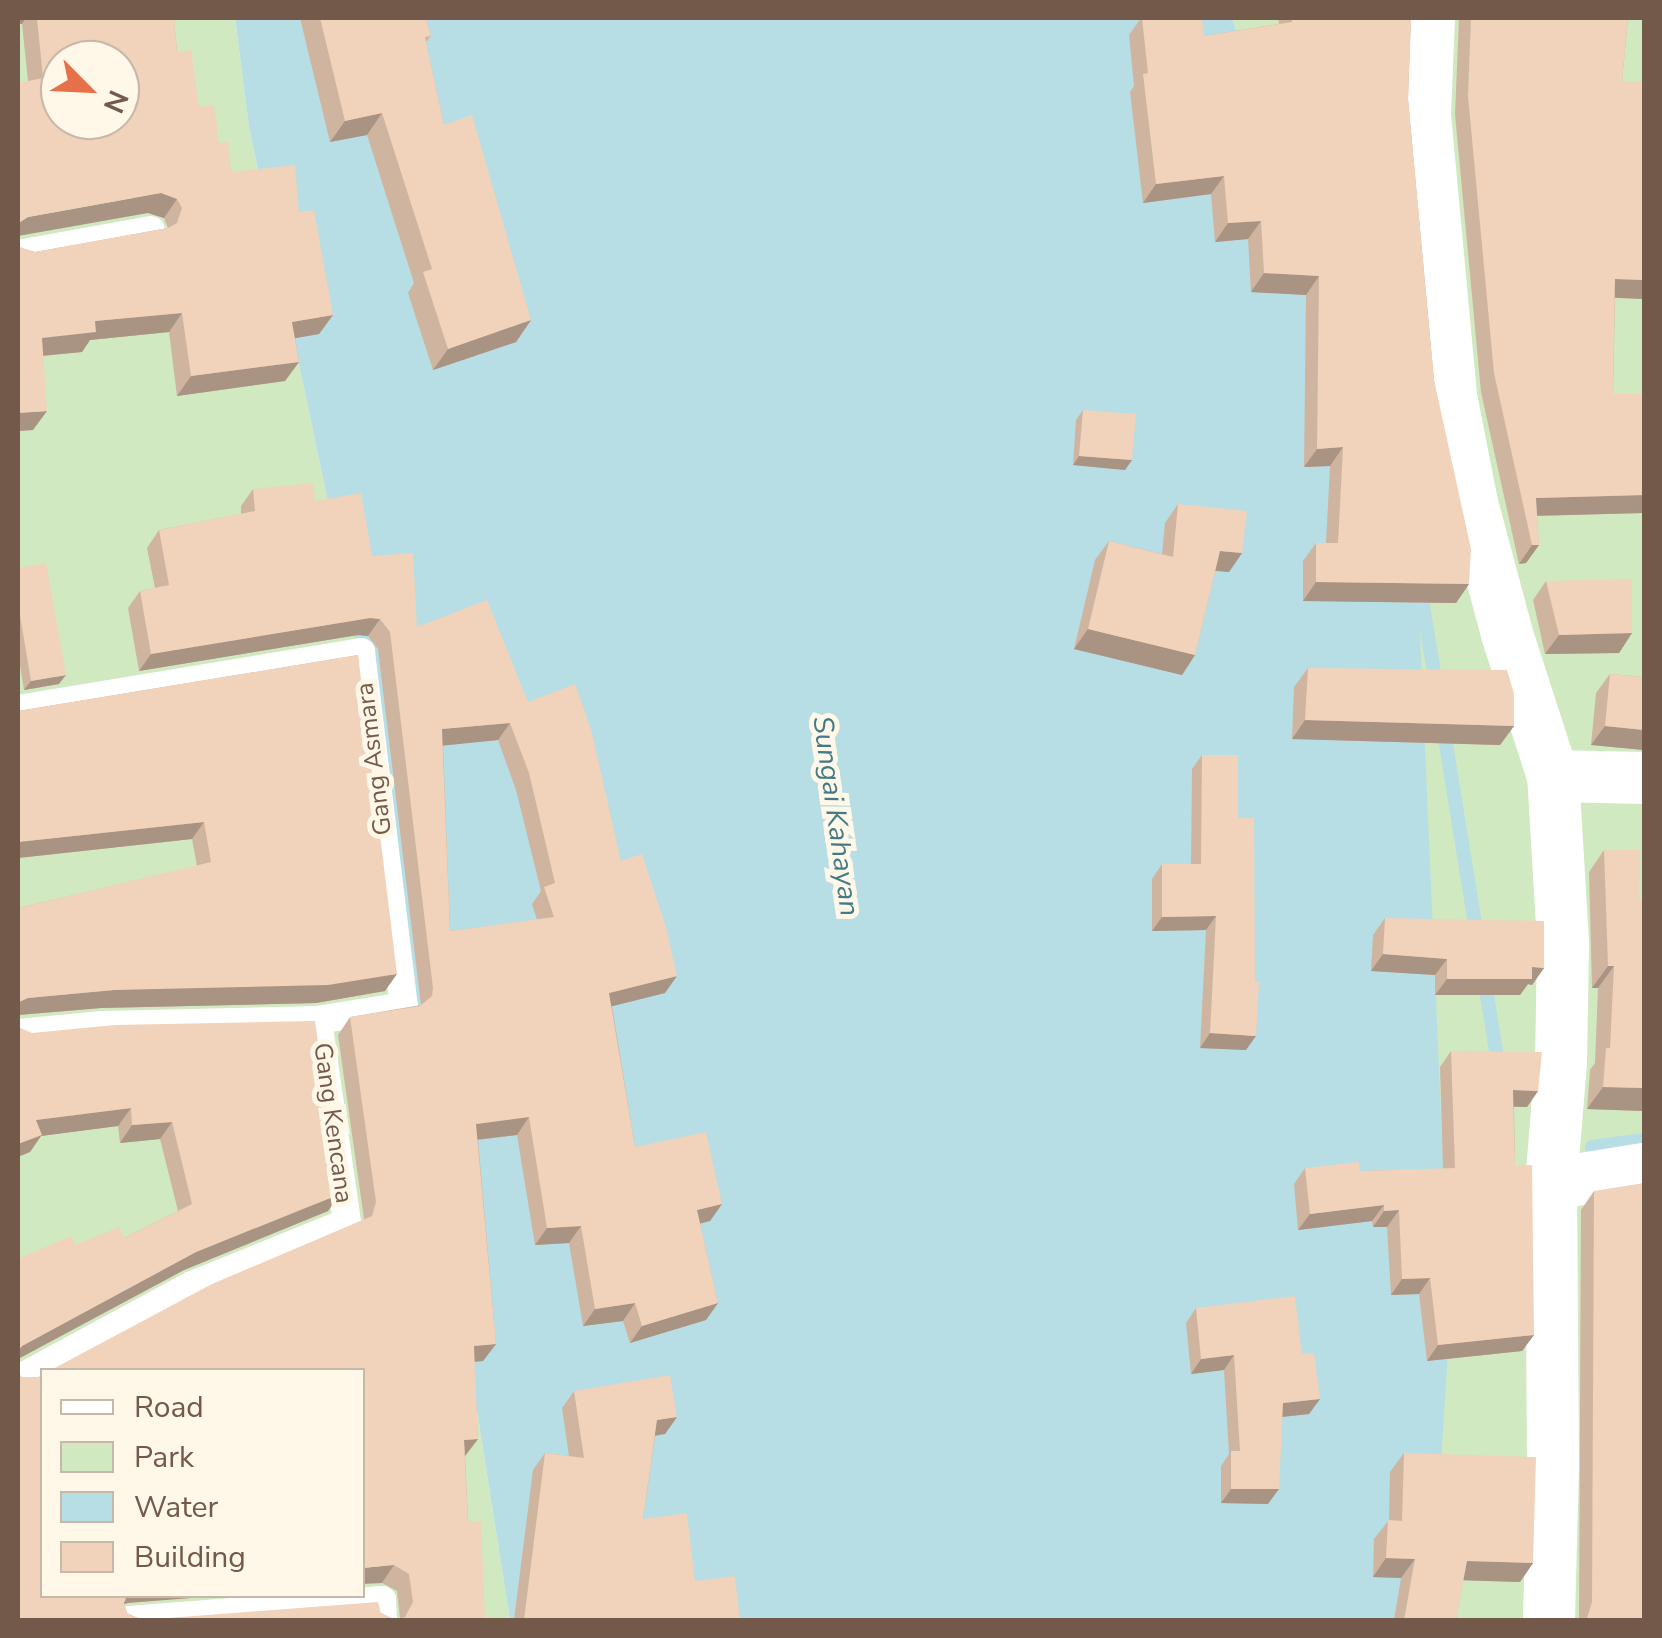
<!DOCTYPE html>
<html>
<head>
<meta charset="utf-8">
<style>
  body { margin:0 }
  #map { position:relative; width:1662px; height:1638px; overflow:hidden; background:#fcf3e2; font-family:"Nunito Sans",sans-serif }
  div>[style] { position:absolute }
  .green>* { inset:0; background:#d0e9c1 }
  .water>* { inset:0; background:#b7dde5 }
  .stream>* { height:14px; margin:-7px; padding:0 7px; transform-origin:7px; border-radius:7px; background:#b7dde5 }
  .lane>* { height:28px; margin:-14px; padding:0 14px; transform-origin:14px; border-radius:14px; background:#fff }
  .street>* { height:52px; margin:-26px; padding:0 26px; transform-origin:26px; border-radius:26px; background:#fff }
  .wall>* { inset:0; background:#cfb5a0 }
  .shaded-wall>* { inset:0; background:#a99382 }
  .building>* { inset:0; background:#f1d2ba }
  span { translate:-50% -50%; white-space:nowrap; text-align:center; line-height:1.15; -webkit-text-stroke:10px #fff7e8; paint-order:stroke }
  .street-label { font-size:25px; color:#735949 }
  .water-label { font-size:28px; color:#427a87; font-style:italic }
  .frame { position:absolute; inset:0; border:20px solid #735949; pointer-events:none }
  .legend { position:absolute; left:40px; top:1368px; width:325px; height:230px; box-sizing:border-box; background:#fff7e8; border:2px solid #c7b8a8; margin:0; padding:12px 18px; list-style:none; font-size:30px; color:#735949 }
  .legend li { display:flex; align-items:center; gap:20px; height:50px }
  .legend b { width:50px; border:2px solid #c7b8a8 }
  .north { position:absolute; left:40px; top:40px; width:100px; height:100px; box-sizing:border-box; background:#fff7e8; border:2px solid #c7b8a8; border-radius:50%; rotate:114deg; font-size:28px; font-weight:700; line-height:40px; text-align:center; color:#735949 }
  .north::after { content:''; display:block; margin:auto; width:35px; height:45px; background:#e67047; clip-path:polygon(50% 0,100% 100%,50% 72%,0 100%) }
</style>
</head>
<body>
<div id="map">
  <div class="green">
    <i style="clip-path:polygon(evenodd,18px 18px,235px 18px,249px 127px,351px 611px,510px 1620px,18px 1620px,18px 18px,60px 60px,120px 60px,120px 120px,60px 120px,60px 60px,18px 18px,42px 1370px,362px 1370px,362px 1596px,42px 1596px,42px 1370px)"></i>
    <i style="clip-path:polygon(1232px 18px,1644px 18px,1644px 1620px,1431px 1620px,1417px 567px)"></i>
  </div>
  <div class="water">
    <i style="clip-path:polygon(235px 18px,1232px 18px,1417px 567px,1450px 1319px,1431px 1620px,510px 1620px,351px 611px,249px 127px)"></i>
  </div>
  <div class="stream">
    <i style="left:1420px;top:588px;width:98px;rotate:80.6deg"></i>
    <i style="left:1443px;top:726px;width:213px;rotate:80.8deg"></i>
    <i style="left:1484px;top:977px;width:94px;rotate:80.8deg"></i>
    <i style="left:1592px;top:1147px;width:52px;rotate:-7.7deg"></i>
  </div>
  <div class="lane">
    <i style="left:18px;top:254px;width:135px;rotate:-10.2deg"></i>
    <i style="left:18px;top:709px;width:348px;rotate:-9.4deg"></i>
    <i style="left:361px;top:652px;width:357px;rotate:83.1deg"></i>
    <i style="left:404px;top:1006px;width:87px;rotate:170.8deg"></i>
    <i style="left:318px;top:1020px;width:216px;rotate:178.7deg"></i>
    <i style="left:102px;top:1025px;width:84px;rotate:174.6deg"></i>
    <i style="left:18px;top:1379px;width:198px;rotate:-28.4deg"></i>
    <i style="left:192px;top:1285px;width:167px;rotate:-22.1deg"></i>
    <i style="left:347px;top:1222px;width:204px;rotate:-98.2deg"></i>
    <i style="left:129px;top:1620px;width:254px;rotate:-4.5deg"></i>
    <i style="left:382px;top:1600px;width:20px;rotate:87deg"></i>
  </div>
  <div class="street">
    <i style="left:1429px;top:18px;width:97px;rotate:92.4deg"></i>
    <i style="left:1425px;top:115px;width:282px;rotate:84.7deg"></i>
    <i style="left:1451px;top:396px;width:109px;rotate:78.9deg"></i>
    <i style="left:1472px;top:503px;width:136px;rotate:75deg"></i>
    <i style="left:1507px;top:634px;width:149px;rotate:72.1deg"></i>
    <i style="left:1553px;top:776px;width:91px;rotate:1.3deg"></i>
    <i style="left:1551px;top:1184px;width:94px;rotate:-9.2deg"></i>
    <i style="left:1549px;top:1620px;width:157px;rotate:-88.5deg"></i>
    <i style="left:1553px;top:1463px;width:279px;rotate:-90.4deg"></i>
    <i style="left:1551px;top:1184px;width:122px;rotate:-85.3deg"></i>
    <i style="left:1561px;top:1062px;width:120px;rotate:-89deg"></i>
    <i style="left:1563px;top:942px;width:166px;rotate:-93.4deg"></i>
  </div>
  <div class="wall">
    <i style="clip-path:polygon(18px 18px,174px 18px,177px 52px,199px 107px,219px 143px,231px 172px,299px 212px,333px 315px,319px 334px,295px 338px,299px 362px,285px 381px,177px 396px,169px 332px,90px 340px,82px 352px,43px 356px,33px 430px,18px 431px,18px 244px,19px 247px,35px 252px,168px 228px,164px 218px,148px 213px,28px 81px,22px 24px,18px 24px)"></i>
    <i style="clip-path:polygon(300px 18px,426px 18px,431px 36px,426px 42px,444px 125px,531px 320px,516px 342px,433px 370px,408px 293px,414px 283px,367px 135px,330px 142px)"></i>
    <i style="clip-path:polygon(1141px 18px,1204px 36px,1279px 24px,1278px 18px,1411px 18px,1408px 99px,1434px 380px,1469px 584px,1456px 603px,1303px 601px,1303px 561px,1316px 543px,1326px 543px,1330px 466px,1304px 467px,1306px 295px,1251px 292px,1248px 239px,1215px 242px,1211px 194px,1143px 203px,1130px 92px,1134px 86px,1129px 35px)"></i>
    <i style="clip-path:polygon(1459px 18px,1628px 18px,1622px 81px,1644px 81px,1644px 299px,1615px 298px,1613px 394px,1644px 394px,1644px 513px,1537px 516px,1539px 545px,1526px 563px,1519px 564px,1481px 392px,1455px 114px)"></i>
    <i style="clip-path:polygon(1083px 410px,1132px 460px,1125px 470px,1073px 465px,1076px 420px)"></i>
    <i style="clip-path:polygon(evenodd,253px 489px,315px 501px,372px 556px,417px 627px,528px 702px,621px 861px,665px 993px,612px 1006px,635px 1147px,722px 1204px,710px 1221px,700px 1224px,718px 1303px,706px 1320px,630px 1343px,623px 1321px,583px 1326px,569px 1243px,535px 1245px,517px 1135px,478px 1140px,496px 1344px,483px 1361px,474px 1362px,478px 1439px,465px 1456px,468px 1521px,485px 1620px,18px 1620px,128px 1603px,124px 1604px,127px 1613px,142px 1620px,381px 1613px,395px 1620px,400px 1618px,397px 1591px,382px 1583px,364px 1219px,338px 1035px,350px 1017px,421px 1005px,378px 649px,368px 636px,358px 635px,139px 671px,128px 608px,140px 591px,155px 588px,147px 548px,159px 530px,241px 514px,241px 506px,253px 489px,498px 740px,516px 790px,541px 891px,532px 904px,537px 920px,450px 931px,443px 745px,498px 740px)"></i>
    <i style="clip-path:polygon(1178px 504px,1242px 553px,1229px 572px,1215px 571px,1195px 655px,1182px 675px,1074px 649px,1095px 560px,1109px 541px,1162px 554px,1165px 523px)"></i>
    <i style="clip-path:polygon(18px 568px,59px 684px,24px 690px,18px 653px)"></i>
    <i style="clip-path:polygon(1546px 581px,1632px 633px,1619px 653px,1545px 654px,1533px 600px)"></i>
    <i style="clip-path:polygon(358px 655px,385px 991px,316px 1003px,101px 1008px,18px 1015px,18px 908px,197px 866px,192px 839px,18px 858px,18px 711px)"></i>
    <i style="clip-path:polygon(1308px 668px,1514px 726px,1500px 745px,1292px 739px,1294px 687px)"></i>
    <i style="clip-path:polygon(1610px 674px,1644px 677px,1644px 750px,1591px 745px,1596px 693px)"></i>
    <i style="clip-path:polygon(1202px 755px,1238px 818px,1246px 1050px,1200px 1048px,1206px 930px,1152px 931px,1152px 879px,1162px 864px,1191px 864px,1192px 769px)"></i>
    <i style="clip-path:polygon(1604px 850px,1639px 899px,1644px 1111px,1587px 1109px,1590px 1070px,1595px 1063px,1598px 988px,1592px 988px,1589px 872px)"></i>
    <i style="clip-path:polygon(1385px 918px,1544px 968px,1532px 985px,1528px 984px,1520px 995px,1435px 995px,1435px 975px,1371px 971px,1373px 935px)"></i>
    <i style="clip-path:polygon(18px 1027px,328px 1211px,184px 1270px,18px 1359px,18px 1259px,75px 1245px,124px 1238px,178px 1211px,160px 1139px,120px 1143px,118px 1126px,41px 1136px,30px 1152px)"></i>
    <i style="clip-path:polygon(1451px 1051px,1538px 1091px,1527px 1107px,1514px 1107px,1515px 1166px,1534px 1335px,1522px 1351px,1427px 1361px,1419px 1294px,1391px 1295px,1387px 1227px,1373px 1227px,1372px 1221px,1298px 1230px,1294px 1184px,1305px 1168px,1360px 1171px,1443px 1169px,1440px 1067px)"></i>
    <i style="clip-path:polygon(1594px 1191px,1644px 1620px,1579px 1620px,1581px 1210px)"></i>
    <i style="clip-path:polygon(1196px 1308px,1302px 1354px,1320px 1399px,1309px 1414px,1282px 1417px,1268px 1504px,1221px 1503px,1221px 1466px,1229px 1454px,1224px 1370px,1191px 1374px,1186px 1323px)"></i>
    <i style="clip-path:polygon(574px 1391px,677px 1417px,665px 1434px,655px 1436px,643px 1519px,695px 1581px,740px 1620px,514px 1620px,533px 1470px,545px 1453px,569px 1456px,562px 1408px)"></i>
    <i style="clip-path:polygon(1404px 1453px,1533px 1563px,1520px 1582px,1463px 1580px,1456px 1620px,1394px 1620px,1401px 1578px,1373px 1577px,1374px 1539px,1389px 1520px,1390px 1472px)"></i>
  </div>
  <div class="shaded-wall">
    <i style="clip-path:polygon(18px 18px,26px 18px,22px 24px,18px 24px)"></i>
    <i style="clip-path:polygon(382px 113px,367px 135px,330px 142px,345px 121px)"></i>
    <i style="clip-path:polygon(1224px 176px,1211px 194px,1143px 203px,1156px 184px)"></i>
    <i style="clip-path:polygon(161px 193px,177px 199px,164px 218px,148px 213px,18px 236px,18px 225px,20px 222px,28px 217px)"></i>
    <i style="clip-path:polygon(1261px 221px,1248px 239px,1215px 242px,1228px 223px)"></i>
    <i style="clip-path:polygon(1264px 273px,1319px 276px,1306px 295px,1251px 292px)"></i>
    <i style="clip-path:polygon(1615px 279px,1644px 280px,1644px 299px,1602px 297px)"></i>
    <i style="clip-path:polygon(182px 313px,169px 332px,90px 340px,82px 352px,28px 357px,42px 338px,95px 321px)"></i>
    <i style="clip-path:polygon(333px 315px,319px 334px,279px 341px,292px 322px)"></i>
    <i style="clip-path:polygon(531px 320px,516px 342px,433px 370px,448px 349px)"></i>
    <i style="clip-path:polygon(299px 362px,285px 381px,177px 396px,191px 376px)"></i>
    <i style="clip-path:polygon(47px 411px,33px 430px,18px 431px,18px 413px)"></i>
    <i style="clip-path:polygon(1343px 447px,1330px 466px,1304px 467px,1317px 449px)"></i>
    <i style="clip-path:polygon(1079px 456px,1132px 460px,1125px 470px,1073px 465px)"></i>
    <i style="clip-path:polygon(1644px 495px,1644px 513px,1526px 516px,1536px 498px)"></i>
    <i style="clip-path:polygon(1532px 545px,1539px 545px,1526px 563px,1519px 564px)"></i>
    <i style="clip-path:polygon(1220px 551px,1242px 553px,1229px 572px,1207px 570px)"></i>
    <i style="clip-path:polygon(1316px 582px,1469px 584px,1456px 603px,1303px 601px)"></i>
    <i style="clip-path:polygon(370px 618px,380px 619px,368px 636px,358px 635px,139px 671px,151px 654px)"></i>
    <i style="clip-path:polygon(1088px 629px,1195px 655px,1182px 675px,1074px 649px)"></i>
    <i style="clip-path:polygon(1632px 633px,1619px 653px,1545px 654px,1559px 635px)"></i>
    <i style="clip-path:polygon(66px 675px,59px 684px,24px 690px,31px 681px)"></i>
    <i style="clip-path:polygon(1305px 720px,1514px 726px,1500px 745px,1292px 739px)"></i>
    <i style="clip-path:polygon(510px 723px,498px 740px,430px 747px,442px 729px)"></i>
    <i style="clip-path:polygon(1605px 726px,1644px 730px,1644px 750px,1591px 745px)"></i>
    <i style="clip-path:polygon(204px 822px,192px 839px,18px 858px,18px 842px)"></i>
    <i style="clip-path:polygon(1216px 916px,1206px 930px,1152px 931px,1162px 917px)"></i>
    <i style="clip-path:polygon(1383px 954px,1447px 959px,1435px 975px,1371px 971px)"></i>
    <i style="clip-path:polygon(1608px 966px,1614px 966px,1598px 988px,1592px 988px)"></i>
    <i style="clip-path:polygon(1532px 967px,1544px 968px,1532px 985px,1528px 984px,1520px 995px,1435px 995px,1447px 979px)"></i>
    <i style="clip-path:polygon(397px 974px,385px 991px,316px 1003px,101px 1008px,18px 1015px,18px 1005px,19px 1002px,28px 998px,114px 990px)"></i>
    <i style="clip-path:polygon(677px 976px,665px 993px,597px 1010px,609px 993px)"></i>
    <i style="clip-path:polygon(1210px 1033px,1256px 1036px,1246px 1050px,1200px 1048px)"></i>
    <i style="clip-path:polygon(1603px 1087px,1644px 1088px,1644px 1111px,1587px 1109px)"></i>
    <i style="clip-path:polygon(1513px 1090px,1538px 1091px,1527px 1107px,1502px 1106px)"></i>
    <i style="clip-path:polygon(131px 1108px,118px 1126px,41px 1136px,30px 1152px,18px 1157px,18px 1144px,36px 1120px)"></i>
    <i style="clip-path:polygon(529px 1117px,517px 1135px,464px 1141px,476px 1124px)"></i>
    <i style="clip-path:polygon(172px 1122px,160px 1139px,120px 1143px,132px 1125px)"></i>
    <i style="clip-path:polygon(340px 1194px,328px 1211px,184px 1270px,18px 1359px,18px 1351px,22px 1346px,196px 1252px)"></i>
    <i style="clip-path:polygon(722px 1204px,710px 1221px,685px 1227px,697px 1210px)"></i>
    <i style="clip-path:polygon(1384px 1205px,1372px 1221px,1298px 1230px,1310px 1214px)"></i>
    <i style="clip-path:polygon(1399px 1210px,1387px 1227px,1373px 1227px,1384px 1211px)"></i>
    <i style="clip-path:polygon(581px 1226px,569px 1243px,535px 1245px,547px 1228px)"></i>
    <i style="clip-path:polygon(1430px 1278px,1419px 1294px,1391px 1295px,1402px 1279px)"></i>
    <i style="clip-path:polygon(635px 1303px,623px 1321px,583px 1326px,595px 1309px)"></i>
    <i style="clip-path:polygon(718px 1303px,706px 1320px,630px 1343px,642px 1326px)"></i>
    <i style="clip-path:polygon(1534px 1335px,1522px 1351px,1427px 1361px,1438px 1345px)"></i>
    <i style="clip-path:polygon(496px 1344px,483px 1361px,462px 1363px,474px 1346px)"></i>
    <i style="clip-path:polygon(1234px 1355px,1224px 1370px,1191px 1374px,1201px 1359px)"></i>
    <i style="clip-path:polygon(1320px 1399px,1309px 1414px,1272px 1418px,1283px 1403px)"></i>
    <i style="clip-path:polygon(677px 1417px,665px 1434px,645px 1437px,657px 1420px)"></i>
    <i style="clip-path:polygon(478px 1439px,465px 1456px,464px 1440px)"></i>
    <i style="clip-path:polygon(1231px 1489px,1279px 1489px,1268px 1504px,1221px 1503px)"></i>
    <i style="clip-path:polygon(1386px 1558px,1415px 1559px,1401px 1578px,1373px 1577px)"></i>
    <i style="clip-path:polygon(1467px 1561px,1533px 1563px,1520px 1582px,1454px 1580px)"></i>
    <i style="clip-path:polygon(394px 1565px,382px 1583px,362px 1584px,362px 1568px)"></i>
    <i style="clip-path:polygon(126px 1596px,217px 1596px,128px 1603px,118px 1606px)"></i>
  </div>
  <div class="building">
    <i style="clip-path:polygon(evenodd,37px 18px,174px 18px,177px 52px,191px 50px,199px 107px,214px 105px,219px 143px,228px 142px,231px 172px,295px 165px,299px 212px,314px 210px,333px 315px,292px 322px,299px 362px,191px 376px,182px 313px,95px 321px,96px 332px,42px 338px,47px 411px,18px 413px,18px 244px,19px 247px,35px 252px,168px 228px,177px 223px,182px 208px,177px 199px,161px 193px,28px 217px,20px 222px,18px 228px,18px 83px,43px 78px,37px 18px,60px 60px,120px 60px,120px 120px,60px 120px,60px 60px)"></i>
    <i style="clip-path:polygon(320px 18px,426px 18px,431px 36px,425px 37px,444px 125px,472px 115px,531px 320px,448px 349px,423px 272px,432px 269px,382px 113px,345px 121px)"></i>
    <i style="clip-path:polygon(1142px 18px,1202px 18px,1204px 36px,1292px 22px,1292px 18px,1411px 18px,1408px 99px,1434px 380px,1471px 549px,1469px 584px,1316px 582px,1316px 543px,1338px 543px,1343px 447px,1317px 449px,1319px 276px,1264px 273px,1261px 221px,1228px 223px,1224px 176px,1156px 184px,1143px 74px,1148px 73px)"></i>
    <i style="clip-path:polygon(1471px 18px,1628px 18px,1622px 81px,1644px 81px,1644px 280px,1615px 279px,1613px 394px,1644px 394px,1644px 495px,1536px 498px,1539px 545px,1532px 545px,1494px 373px,1468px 96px)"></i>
    <i style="clip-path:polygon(1083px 410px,1136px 414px,1132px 460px,1079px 456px)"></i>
    <i style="clip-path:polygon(evenodd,313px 483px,315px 501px,361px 493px,372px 556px,413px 553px,417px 627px,487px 600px,528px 702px,575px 684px,591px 729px,621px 861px,642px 854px,666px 927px,677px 976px,609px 993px,635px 1147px,706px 1132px,722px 1204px,697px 1210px,718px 1303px,642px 1326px,635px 1303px,595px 1309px,581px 1226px,547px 1228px,529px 1117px,476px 1124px,496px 1344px,474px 1346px,478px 1439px,464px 1440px,468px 1521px,481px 1521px,485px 1620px,18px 1620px,18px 1373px,22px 1377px,38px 1377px,42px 1375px,42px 1596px,127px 1596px,124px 1603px,127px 1613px,142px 1620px,378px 1602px,381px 1613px,395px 1620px,405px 1617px,413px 1602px,409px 1574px,394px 1565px,362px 1568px,362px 1370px,51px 1370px,212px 1284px,372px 1216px,376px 1202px,350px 1017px,420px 1006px,432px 996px,433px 988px,390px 632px,380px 619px,370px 618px,151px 654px,140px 591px,169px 585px,159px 530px,255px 511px,253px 489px,313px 483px,510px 723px,529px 773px,555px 883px,544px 887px,554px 917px,450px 931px,442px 729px,510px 723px)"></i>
    <i style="clip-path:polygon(1178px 504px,1247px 511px,1242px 553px,1220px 551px,1195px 655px,1088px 629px,1109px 541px,1173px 557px)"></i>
    <i style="clip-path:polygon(46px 563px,66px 675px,31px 681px,18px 603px,18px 568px)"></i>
    <i style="clip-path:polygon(1632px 579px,1632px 633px,1559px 635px,1546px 581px)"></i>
    <i style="clip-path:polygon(358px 655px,397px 974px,328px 985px,114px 990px,28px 998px,19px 1002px,18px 1006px,18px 908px,211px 862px,204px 822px,18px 842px,18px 711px)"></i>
    <i style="clip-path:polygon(1308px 668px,1507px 670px,1514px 694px,1514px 726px,1305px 720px)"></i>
    <i style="clip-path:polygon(1610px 674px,1644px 677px,1644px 730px,1605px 726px)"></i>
    <i style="clip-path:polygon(1202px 755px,1238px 755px,1238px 818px,1254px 818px,1255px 982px,1259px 982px,1256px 1036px,1210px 1033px,1216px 916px,1162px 917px,1162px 864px,1201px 864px)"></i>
    <i style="clip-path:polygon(1604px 850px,1640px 850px,1639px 899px,1644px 899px,1644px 1088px,1603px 1087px,1606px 1048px,1610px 1048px,1614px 966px,1608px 966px)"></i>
    <i style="clip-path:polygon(1385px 918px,1544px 921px,1544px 968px,1532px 967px,1532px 979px,1447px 979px,1447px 959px,1383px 954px)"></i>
    <i style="clip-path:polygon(315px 1021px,340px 1194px,196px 1252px,22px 1346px,18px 1351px,18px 1259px,71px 1236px,75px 1245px,119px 1227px,124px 1238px,192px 1204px,172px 1122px,132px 1125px,131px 1108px,36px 1120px,42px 1135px,18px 1144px,18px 1027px,32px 1033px,115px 1025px)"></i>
    <i style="clip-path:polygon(1451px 1051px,1542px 1052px,1538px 1091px,1513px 1090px,1515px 1166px,1532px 1165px,1534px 1335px,1438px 1345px,1430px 1278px,1402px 1279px,1399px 1210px,1384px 1211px,1384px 1205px,1310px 1214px,1305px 1168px,1359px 1162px,1360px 1171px,1455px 1168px)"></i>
    <i style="clip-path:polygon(1644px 1183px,1644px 1620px,1584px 1620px,1587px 1618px,1592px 1602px,1594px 1191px)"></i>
    <i style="clip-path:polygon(1295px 1296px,1302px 1354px,1314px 1353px,1320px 1399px,1283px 1403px,1279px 1489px,1231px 1489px,1231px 1451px,1240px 1451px,1234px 1355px,1201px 1359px,1196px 1308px)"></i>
    <i style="clip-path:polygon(670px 1375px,677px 1417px,657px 1420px,643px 1519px,687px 1513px,695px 1581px,735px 1576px,740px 1620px,524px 1620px,545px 1453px,584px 1458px,574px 1391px)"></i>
    <i style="clip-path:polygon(1404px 1453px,1536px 1457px,1533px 1563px,1467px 1561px,1456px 1620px,1404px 1620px,1415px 1559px,1386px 1558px,1388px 1520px,1402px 1521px)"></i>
  </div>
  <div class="street-label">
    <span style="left:374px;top:759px;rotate:-97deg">Gang Asmara</span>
    <span style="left:333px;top:1123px;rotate:82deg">Gang Kencana</span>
  </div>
  <div class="water-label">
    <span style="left:836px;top:816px;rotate:82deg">Sungai Kahayan</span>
  </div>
  <div class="frame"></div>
  <ul class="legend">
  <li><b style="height:12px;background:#fff"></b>Road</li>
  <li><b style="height:28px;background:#d0e9c1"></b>Park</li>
  <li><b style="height:28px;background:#b7dde5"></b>Water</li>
  <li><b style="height:28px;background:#f1d2ba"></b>Building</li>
  </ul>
  <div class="north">N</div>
</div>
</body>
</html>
